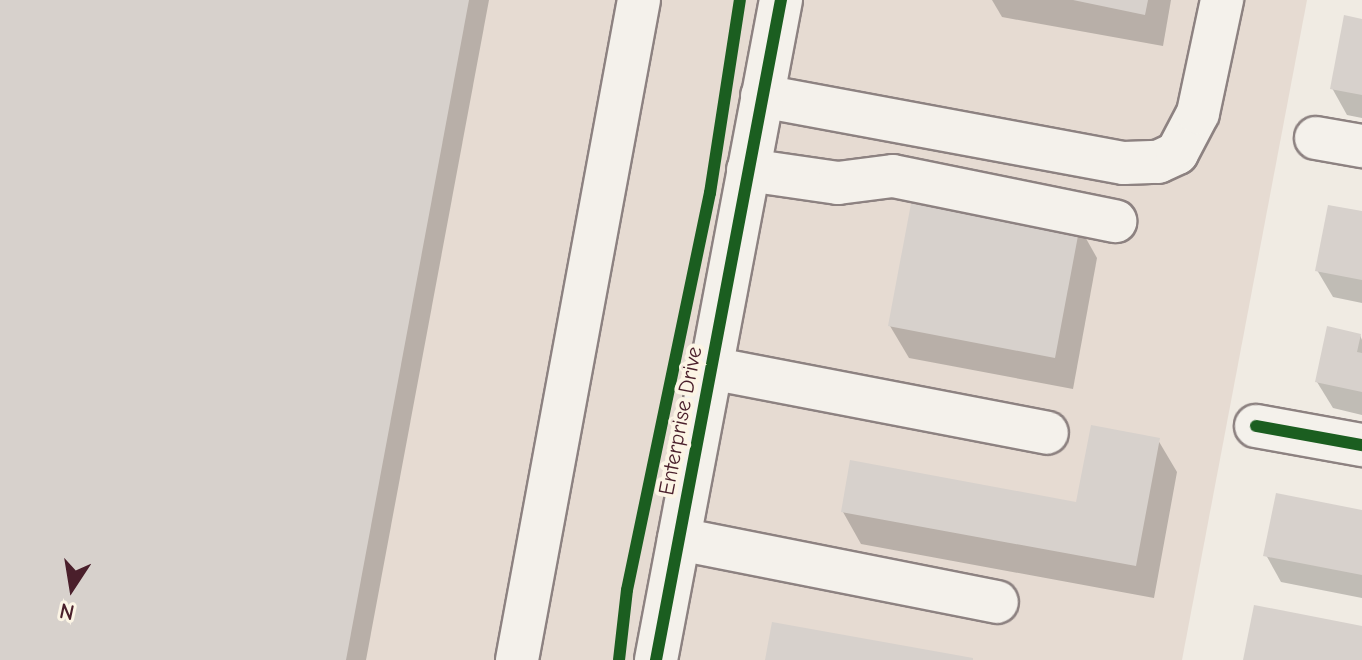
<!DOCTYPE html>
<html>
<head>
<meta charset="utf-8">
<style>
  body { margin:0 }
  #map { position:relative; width:1362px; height:660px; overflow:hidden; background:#f0ebe3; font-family:"Comic Neue",sans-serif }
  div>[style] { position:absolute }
  .built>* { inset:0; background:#e6dbd2 }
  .shadow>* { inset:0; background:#0003 }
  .building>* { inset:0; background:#d7d1cc }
  .roads { filter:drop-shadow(2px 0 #8d8281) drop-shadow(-2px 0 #8d8281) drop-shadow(0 2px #8d8281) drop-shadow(0 -2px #8d8281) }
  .minor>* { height:42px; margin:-21px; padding:0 21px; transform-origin:21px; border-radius:21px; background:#f4f1eb }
  .cycleway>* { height:12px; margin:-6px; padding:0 6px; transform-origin:6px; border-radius:6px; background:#1b5e20 }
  span { translate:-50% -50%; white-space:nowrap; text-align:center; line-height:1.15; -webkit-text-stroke:8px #fcf5e5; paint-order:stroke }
  .street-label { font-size:22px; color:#4a1f2b }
  .north { position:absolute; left:32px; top:548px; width:80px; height:80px; -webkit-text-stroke:6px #fcf5e5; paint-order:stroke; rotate:192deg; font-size:22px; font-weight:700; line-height:32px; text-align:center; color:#4a1f2b }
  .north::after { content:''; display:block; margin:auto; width:28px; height:36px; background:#4a1f2b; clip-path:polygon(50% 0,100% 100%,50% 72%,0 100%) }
</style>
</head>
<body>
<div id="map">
  <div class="built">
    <i style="clip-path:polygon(0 0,1307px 0,1182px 660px,0 660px)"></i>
  </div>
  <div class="shadow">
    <i style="clip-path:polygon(0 0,489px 0,366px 660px,0 660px)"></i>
    <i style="clip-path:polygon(992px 0,1171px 0,1163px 46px,1002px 17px)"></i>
    <i style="clip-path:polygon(1362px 21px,1362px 118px,1347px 115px,1332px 88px)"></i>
    <i style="clip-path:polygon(1362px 213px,1362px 303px,1333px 297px,1317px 270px)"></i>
    <i style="clip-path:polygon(1079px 226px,1097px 258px,1073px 389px,909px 358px,890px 326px)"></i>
    <i style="clip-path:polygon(1360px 335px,1362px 340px,1362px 415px,1333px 408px,1317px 382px)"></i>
    <i style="clip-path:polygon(1158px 440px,1177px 472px,1154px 598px,861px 544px,843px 512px,1078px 504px)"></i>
    <i style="clip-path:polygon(1362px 512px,1362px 598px,1281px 582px,1266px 555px)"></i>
  </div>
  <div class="building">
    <i style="clip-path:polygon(0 0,469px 0,346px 660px,0 660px)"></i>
    <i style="clip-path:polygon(1073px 0,1148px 0,1145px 15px)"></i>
    <i style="clip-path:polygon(1344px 15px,1362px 19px,1362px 95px,1330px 89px)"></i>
    <i style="clip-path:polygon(913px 193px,1080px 225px,1055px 358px,888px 326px)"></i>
    <i style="clip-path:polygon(1328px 205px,1362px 211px,1362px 280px,1315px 271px)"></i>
    <i style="clip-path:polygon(1327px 326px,1361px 334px,1357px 352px,1362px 353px,1362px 392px,1315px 382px)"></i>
    <i style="clip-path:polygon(1091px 425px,1160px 438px,1136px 566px,841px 512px,850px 460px,1076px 502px)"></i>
    <i style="clip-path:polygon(1276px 493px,1362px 510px,1362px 575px,1263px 556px)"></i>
    <i style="clip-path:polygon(1254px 605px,1362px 626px,1362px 660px,1243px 660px)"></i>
    <i style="clip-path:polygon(772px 622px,973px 658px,973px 660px,765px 660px)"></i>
  </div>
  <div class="roads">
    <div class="minor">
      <i style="left:762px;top:96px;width:368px;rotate:10.5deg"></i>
      <i style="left:1124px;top:163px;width:34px;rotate:-2deg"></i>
      <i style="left:1158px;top:162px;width:21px;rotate:-25deg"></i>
      <i style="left:1177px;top:153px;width:45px;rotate:-62.3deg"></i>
      <i style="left:1198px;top:113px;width:116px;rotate:-78deg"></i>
      <i style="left:1316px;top:138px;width:47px;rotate:9.9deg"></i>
      <i style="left:748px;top:170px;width:91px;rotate:8.2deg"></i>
      <i style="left:838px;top:183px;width:55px;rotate:-7.3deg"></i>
      <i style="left:893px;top:176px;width:227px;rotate:11.5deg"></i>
      <i style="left:711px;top:368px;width:342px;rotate:10.9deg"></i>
      <i style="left:1256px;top:426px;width:108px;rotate:10.2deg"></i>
      <i style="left:679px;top:539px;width:324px;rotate:11.2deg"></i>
      <i style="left:517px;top:660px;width:671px;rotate:-79.53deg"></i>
      <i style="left:656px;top:660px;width:672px;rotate:-79.28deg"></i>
    </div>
  </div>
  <div class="cycleway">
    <i style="left:1256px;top:426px;width:108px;rotate:10.2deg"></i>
    <i style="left:619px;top:660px;width:70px;rotate:-83.5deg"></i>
    <i style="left:627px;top:590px;width:406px;rotate:-78.2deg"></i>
    <i style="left:710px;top:193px;width:195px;rotate:-81.2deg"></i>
    <i style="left:656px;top:660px;width:672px;rotate:-79.28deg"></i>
  </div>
  <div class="street-label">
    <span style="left:681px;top:421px;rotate:-79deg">Enterprise Drive</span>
  </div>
  <div class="north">N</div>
</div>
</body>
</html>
